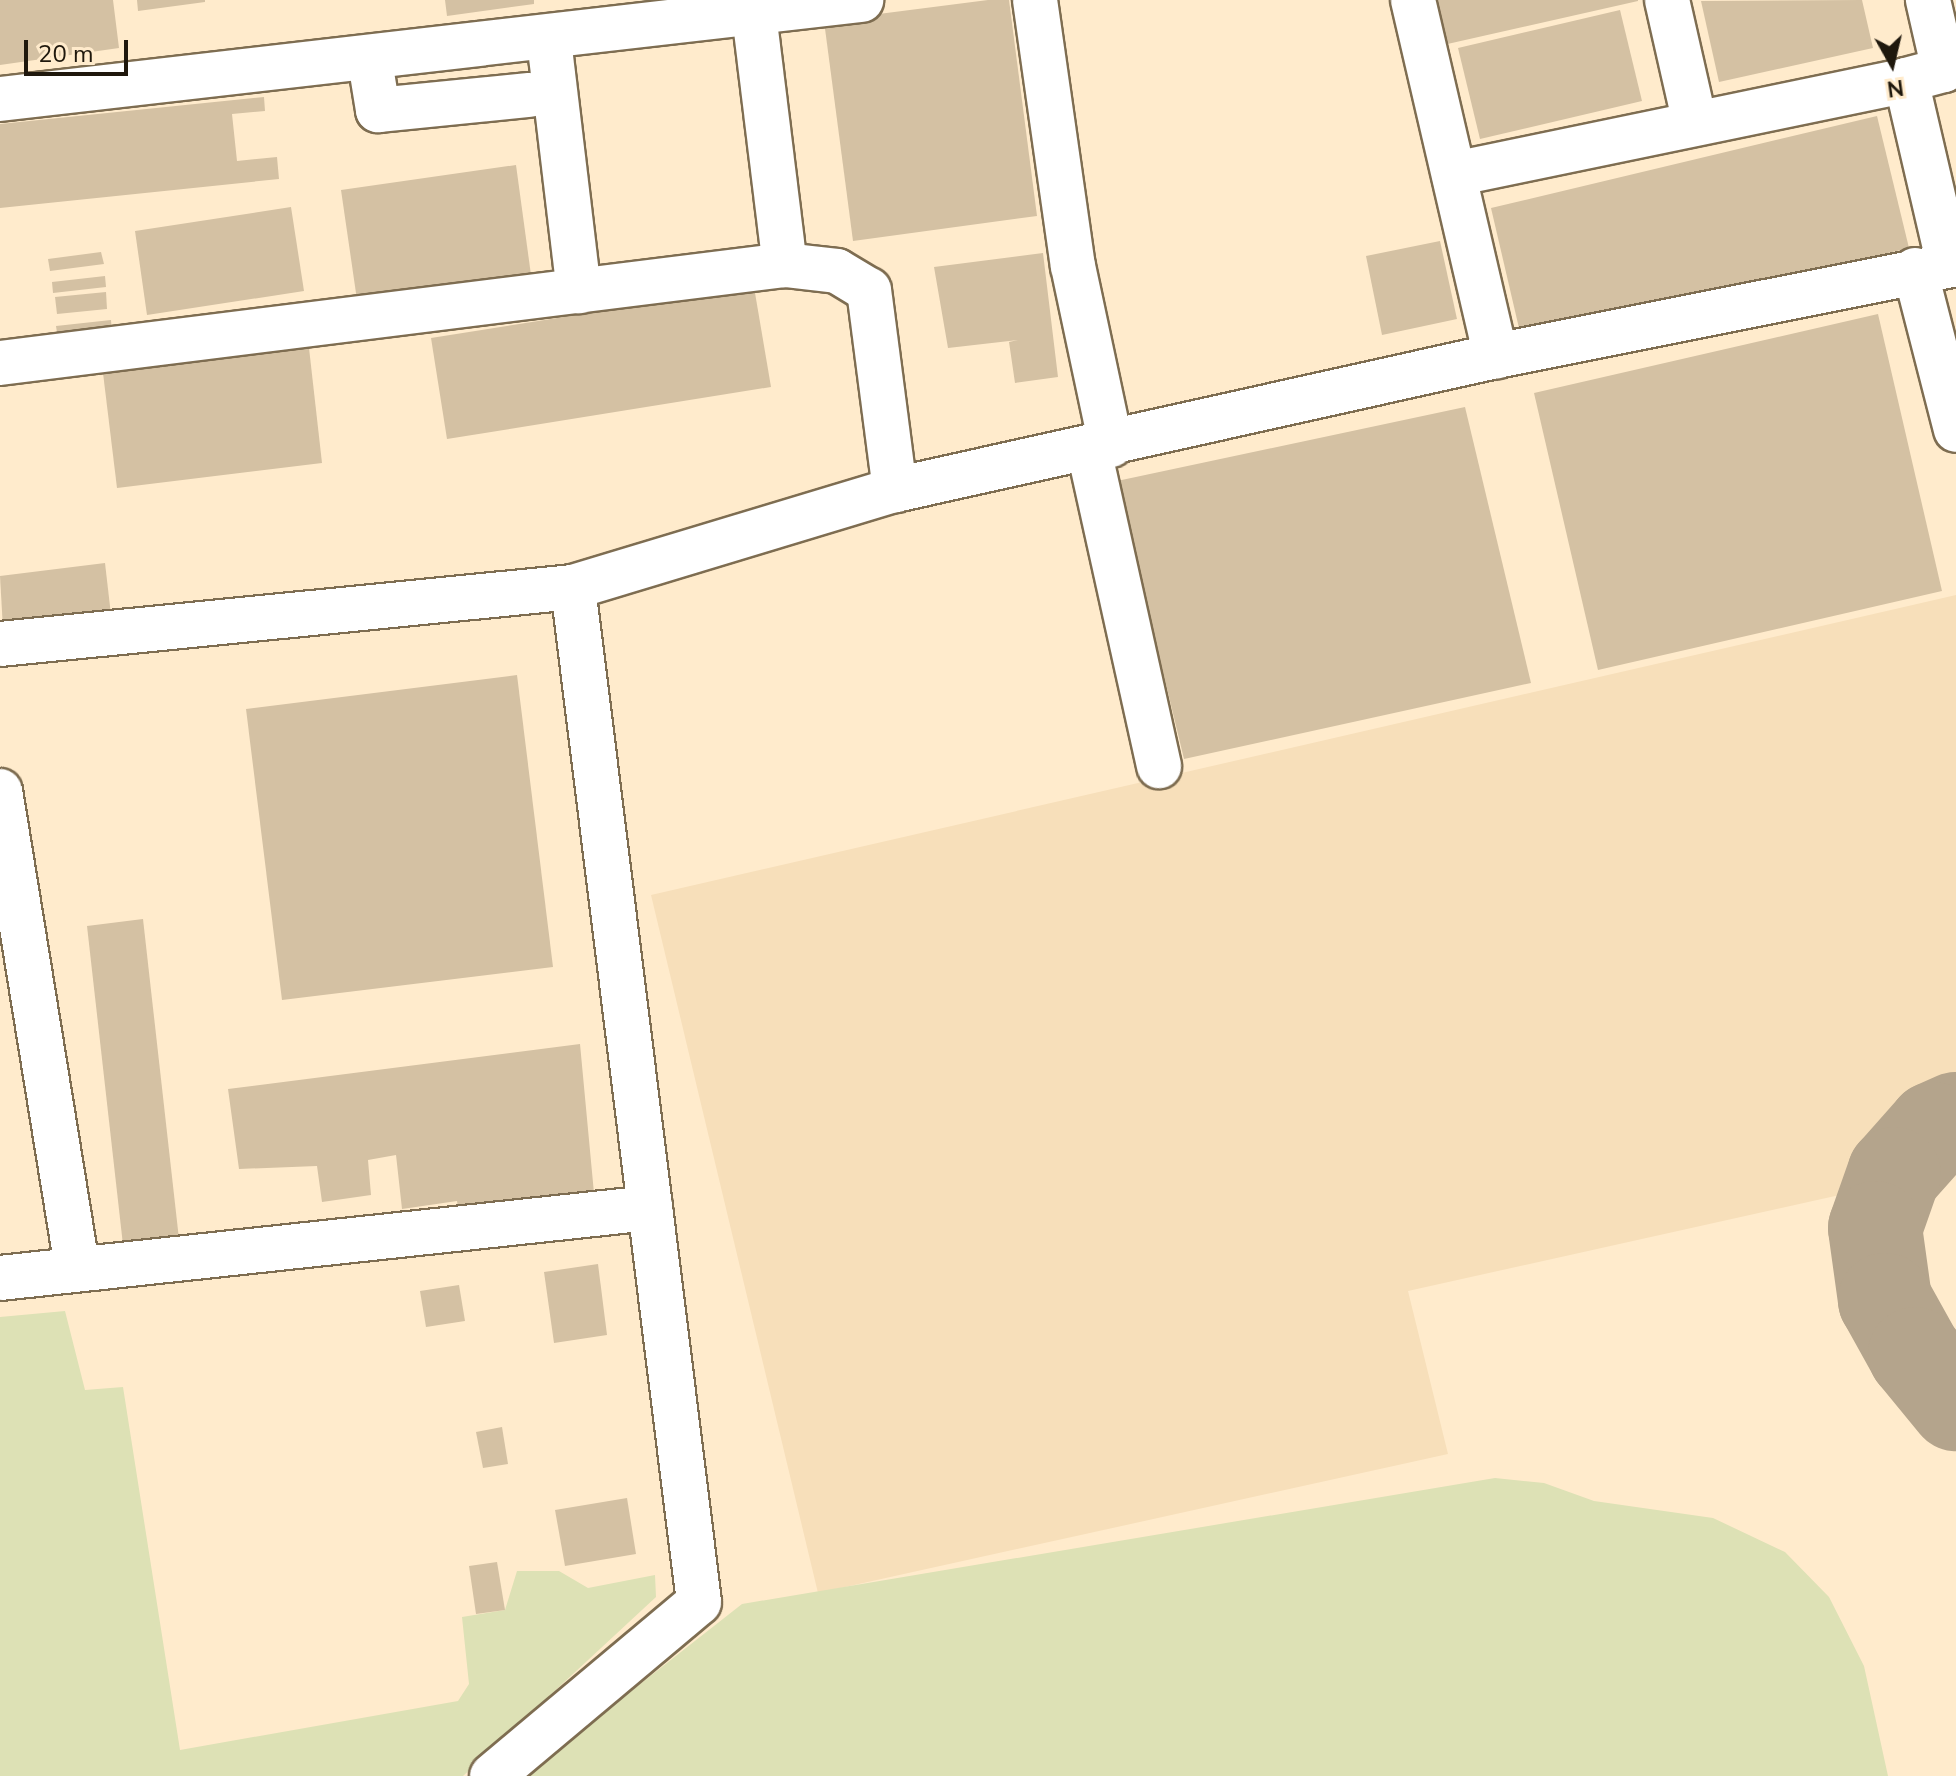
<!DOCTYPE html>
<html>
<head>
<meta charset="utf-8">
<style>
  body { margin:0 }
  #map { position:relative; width:1956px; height:1776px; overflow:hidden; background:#ffebcc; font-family:"Nunito Sans",sans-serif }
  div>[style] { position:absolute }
  .built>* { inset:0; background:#f7dfba }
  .green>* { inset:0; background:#dde1b5 }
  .taxiway>* { height:94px; margin:-47px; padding:0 47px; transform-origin:47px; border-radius:47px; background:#b4a48c }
  .building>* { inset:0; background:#d4c1a3 }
  .roads { filter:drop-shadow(2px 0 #7e6d51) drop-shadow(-2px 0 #7e6d51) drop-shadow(0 2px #7e6d51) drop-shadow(0 -2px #7e6d51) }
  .minor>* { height:44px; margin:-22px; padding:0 22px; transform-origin:22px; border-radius:22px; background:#fff }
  span { translate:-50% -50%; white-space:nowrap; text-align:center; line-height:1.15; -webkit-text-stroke:6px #ffebcc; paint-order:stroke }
  .north { position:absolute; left:1852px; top:24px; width:80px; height:80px; -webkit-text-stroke:6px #ffebcc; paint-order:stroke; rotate:172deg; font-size:22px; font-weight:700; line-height:32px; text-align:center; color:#1f180d }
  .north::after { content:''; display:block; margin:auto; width:28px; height:36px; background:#1f180d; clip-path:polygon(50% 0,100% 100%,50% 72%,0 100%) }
  .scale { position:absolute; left:24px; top:40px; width:104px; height:36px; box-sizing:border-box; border:4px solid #1f180d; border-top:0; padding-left:10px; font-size:24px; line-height:28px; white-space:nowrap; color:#1f180d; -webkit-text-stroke:6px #ffebcc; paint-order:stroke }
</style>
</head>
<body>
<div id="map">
  <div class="built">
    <i style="clip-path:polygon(1956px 595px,1956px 1169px,1408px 1291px,1448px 1454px,818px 1593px,651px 895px)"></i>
  </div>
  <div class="green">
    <i style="clip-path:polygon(65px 1311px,85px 1390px,123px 1387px,180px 1750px,458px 1701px,469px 1684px,462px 1617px,505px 1610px,517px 1571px,559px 1571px,588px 1588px,655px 1575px,656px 1597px,463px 1776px,0 1776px,0 1317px)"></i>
    <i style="clip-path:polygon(1495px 1478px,1544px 1483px,1594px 1501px,1713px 1518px,1785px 1552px,1829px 1597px,1864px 1666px,1888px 1776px,523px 1776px,742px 1604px)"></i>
  </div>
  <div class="taxiway">
    <i style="left:1956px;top:1119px;width:24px;rotate:156deg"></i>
    <i style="left:1934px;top:1129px;width:60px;rotate:131.6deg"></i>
    <i style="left:1894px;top:1174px;width:57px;rotate:109.4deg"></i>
    <i style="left:1875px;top:1228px;width:73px;rotate:82.1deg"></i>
    <i style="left:1885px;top:1300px;width:62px;rotate:60.9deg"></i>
    <i style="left:1915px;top:1354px;width:65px;rotate:50.6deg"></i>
  </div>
  <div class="building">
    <i style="clip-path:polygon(0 0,113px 0,119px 48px,0 65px)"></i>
    <i style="clip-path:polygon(137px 0,205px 0,205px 2px,138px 11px)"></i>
    <i style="clip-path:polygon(445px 0,534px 0,534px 4px,447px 16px)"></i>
    <i style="clip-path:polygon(988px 0,1009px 0,1037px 216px,853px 241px,824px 21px)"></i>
    <i style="clip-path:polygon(1433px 0,1638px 0,1638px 1px,1443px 45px)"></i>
    <i style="clip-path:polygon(1862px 0,1873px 48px,1719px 82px,1701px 1px)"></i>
    <i style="clip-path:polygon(1620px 10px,1642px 101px,1480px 139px,1458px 48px)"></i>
    <i style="clip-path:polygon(264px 97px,265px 111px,232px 114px,237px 161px,277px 157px,279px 179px,0 208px,0 124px)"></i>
    <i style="clip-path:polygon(1877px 116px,1909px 248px,1522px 341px,1491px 208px)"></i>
    <i style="clip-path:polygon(516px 165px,531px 275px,357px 300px,341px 190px)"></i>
    <i style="clip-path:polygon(291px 207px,304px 291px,147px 315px,135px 231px)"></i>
    <i style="clip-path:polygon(1440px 241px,1457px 319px,1382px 335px,1366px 256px)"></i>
    <i style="clip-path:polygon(101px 252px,104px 264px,50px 271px,48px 259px)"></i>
    <i style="clip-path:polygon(1043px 253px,1058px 377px,1015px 383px,1009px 342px,1018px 340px,948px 348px,934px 267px)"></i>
    <i style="clip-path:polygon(105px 276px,106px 287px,53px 293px,52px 282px)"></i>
    <i style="clip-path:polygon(754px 287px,771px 387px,447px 439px,431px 338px)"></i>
    <i style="clip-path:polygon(106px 292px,107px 309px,57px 314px,55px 297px)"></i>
    <i style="clip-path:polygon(1878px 314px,1942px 591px,1598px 670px,1534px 393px)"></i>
    <i style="clip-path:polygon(111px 320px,112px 333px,58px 339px,56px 326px)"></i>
    <i style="clip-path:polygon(309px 348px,322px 463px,117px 488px,103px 373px)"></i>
    <i style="clip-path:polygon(1465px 407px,1531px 683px,1184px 759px,1117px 481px)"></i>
    <i style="clip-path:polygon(105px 563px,111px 615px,3px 629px,0 576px)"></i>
    <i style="clip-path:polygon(517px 675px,553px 967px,282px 1000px,246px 709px)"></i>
    <i style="clip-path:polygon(143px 919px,179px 1239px,123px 1245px,87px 926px)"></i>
    <i style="clip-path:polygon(580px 1044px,595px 1204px,460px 1220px,457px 1201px,402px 1209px,396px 1155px,368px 1160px,371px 1195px,322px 1202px,317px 1166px,239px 1169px,228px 1089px)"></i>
    <i style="clip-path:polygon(598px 1264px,607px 1335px,554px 1343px,544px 1272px)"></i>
    <i style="clip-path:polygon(459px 1285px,465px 1321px,426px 1327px,420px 1291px)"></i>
    <i style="clip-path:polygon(502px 1427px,508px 1464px,483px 1468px,476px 1432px)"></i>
    <i style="clip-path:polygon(627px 1498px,636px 1554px,565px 1566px,555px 1510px)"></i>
    <i style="clip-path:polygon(497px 1562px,505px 1610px,476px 1614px,469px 1566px)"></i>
  </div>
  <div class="roads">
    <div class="minor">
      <i style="left:1035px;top:0;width:269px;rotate:81.9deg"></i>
      <i style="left:1073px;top:266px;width:183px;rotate:78deg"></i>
      <i style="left:1413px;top:0;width:366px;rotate:76.9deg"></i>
      <i style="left:1667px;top:0;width:126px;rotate:77.2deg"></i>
      <i style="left:754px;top:14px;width:253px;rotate:83deg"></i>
      <i style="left:549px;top:40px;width:253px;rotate:83.2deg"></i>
      <i style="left:370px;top:61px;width:50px;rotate:80.7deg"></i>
      <i style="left:378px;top:110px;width:152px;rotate:-5.7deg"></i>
      <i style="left:1906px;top:80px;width:39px;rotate:-15deg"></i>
      <i style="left:1944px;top:70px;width:72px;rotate:-102.9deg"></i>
      <i style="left:0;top:99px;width:867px;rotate:-6.56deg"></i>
      <i style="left:1454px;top:174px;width:462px;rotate:-11.7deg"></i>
      <i style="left:1906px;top:80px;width:190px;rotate:76.9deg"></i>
      <i style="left:1915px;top:270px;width:165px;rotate:75.6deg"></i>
      <i style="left:0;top:363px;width:791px;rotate:-7.12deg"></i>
      <i style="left:785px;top:265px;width:52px;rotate:6.6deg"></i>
      <i style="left:837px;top:271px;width:37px;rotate:31deg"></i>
      <i style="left:869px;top:290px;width:202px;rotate:82.6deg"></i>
      <i style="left:1089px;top:450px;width:324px;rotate:77.5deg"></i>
      <i style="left:0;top:644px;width:576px;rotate:-5.68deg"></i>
      <i style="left:573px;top:587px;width:336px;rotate:-16.8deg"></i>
      <i style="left:895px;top:490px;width:616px;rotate:-12.57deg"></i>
      <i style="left:1496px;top:356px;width:469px;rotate:-11.3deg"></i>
      <i style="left:0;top:791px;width:483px;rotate:80.8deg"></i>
      <i style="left:0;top:1278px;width:654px;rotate:-6.15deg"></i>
      <i style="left:492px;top:1776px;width:270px;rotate:-40deg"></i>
      <i style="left:699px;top:1602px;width:1023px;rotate:-97.08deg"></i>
    </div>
  </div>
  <div class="north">N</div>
  <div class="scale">20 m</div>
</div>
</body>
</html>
